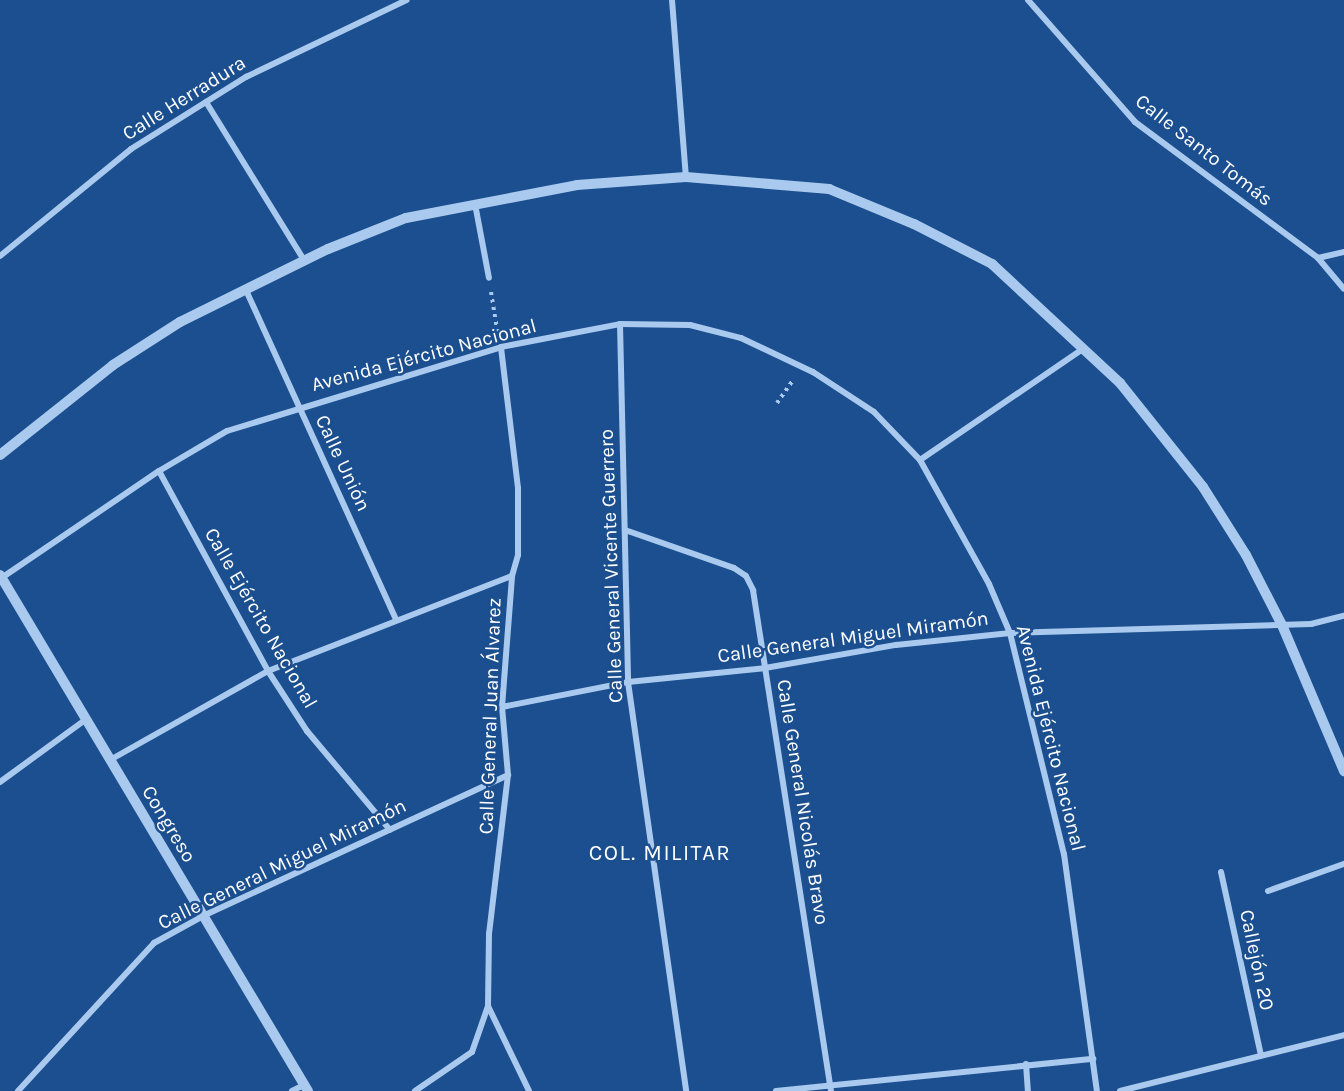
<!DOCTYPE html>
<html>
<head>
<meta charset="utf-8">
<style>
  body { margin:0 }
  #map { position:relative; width:1344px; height:1091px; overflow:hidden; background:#1b4f8f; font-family:Karla,sans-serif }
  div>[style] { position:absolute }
  .path>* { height:4px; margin-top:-2px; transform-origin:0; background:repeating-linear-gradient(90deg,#a9c9ee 0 3px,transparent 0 7.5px) }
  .minor>* { height:6px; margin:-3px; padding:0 3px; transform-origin:3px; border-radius:3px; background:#a9c9ee }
  .tertiary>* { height:10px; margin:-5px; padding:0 5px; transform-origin:5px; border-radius:5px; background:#a9c9ee }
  span { translate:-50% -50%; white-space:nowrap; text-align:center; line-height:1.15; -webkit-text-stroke:5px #1b4f8f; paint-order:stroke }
  .street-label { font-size:20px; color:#fff }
  .quarter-label { font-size:22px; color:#fff; letter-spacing:1.5px }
</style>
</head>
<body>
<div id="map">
  <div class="path">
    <i style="left:491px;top:292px;width:44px;rotate:80.8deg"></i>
    <i style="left:777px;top:403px;width:29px;rotate:-55deg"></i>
  </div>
  <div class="minor">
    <i style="left:672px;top:0;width:178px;rotate:85.5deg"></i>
    <i style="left:1028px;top:0;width:162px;rotate:48.7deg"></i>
    <i style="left:1135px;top:122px;width:228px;rotate:36.6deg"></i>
    <i style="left:1318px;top:258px;width:40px;rotate:50deg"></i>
    <i style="left:206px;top:102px;width:186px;rotate:58.2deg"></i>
    <i style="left:475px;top:204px;width:75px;rotate:79.3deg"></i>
    <i style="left:0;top:256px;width:169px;rotate:-39.2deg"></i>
    <i style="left:131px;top:149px;width:136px;rotate:-32.1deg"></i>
    <i style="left:246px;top:77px;width:178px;rotate:-25.6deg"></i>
    <i style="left:1318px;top:258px;width:27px;rotate:-13deg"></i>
    <i style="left:245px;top:288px;width:365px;rotate:65.5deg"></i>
    <i style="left:620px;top:324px;width:358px;rotate:88.7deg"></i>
    <i style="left:628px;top:682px;width:413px;rotate:81.9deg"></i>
    <i style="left:920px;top:460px;width:197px;rotate:-34.3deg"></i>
    <i style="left:159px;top:471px;width:228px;rotate:61.4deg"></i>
    <i style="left:268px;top:671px;width:72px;rotate:57deg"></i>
    <i style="left:307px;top:731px;width:129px;rotate:50deg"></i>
    <i style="left:625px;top:530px;width:115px;rotate:19.2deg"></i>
    <i style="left:734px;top:568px;width:14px;rotate:34deg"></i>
    <i style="left:746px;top:576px;width:16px;rotate:63deg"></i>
    <i style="left:753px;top:590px;width:507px;rotate:81.15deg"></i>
    <i style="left:0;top:579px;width:192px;rotate:-34.2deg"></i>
    <i style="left:159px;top:471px;width:79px;rotate:-30.5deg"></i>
    <i style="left:227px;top:431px;width:287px;rotate:-17deg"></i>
    <i style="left:501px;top:347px;width:121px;rotate:-10.9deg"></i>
    <i style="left:620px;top:324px;width:70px;rotate:0.8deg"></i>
    <i style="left:690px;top:325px;width:53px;rotate:14.3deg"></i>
    <i style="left:741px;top:338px;width:80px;rotate:25.3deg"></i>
    <i style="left:813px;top:372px;width:73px;rotate:33.3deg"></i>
    <i style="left:874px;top:412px;width:66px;rotate:46.2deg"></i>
    <i style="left:920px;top:460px;width:142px;rotate:60.9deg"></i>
    <i style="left:989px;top:584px;width:53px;rotate:66.8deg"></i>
    <i style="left:1010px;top:633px;width:228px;rotate:76.3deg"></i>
    <i style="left:1064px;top:854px;width:239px;rotate:82.1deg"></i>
    <i style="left:502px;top:707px;width:128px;rotate:-11.2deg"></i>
    <i style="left:628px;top:682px;width:138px;rotate:-5.8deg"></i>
    <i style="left:765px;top:668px;width:133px;rotate:-10deg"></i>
    <i style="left:896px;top:645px;width:115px;rotate:-6deg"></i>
    <i style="left:1010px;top:633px;width:301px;rotate:-1.7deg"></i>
    <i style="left:1311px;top:624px;width:34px;rotate:-14deg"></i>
    <i style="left:110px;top:760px;width:181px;rotate:-29.4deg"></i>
    <i style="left:268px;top:671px;width:262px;rotate:-21.3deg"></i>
    <i style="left:0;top:782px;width:105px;rotate:-36.1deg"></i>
    <i style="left:1221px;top:872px;width:188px;rotate:77.7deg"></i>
    <i style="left:1268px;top:891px;width:81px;rotate:-19.6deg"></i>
    <i style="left:488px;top:1006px;width:94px;rotate:64.2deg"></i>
    <i style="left:1026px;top:1064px;width:27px;rotate:86deg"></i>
    <i style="left:18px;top:1091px;width:201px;rotate:-47.4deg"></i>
    <i style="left:154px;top:943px;width:58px;rotate:-28.8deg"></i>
    <i style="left:205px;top:915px;width:334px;rotate:-24.8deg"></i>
    <i style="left:292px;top:1091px;width:13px;rotate:-27deg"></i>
    <i style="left:415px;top:1091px;width:69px;rotate:-34.4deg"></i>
    <i style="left:472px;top:1052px;width:49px;rotate:-70.8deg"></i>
    <i style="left:488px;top:1006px;width:72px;rotate:-89.2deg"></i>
    <i style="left:489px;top:934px;width:160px;rotate:-83.2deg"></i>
    <i style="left:508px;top:775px;width:68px;rotate:-95deg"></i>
    <i style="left:502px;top:707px;width:131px;rotate:-85.6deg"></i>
    <i style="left:512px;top:576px;width:22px;rotate:-74deg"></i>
    <i style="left:518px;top:555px;width:67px;rotate:-90deg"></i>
    <i style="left:518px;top:488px;width:142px;rotate:-96.9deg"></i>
    <i style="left:776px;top:1091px;width:319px;rotate:-5.8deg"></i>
    <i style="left:1120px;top:1091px;width:231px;rotate:-14deg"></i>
  </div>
  <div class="tertiary">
    <i style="left:0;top:455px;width:144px;rotate:-38.5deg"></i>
    <i style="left:113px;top:365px;width:80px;rotate:-32.7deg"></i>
    <i style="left:180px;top:322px;width:165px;rotate:-26.3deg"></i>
    <i style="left:328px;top:249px;width:84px;rotate:-21.7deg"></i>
    <i style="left:406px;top:218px;width:174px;rotate:-10.9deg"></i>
    <i style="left:577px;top:185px;width:109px;rotate:-4.2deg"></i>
    <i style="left:686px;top:177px;width:144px;rotate:4.8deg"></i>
    <i style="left:829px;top:189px;width:92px;rotate:22.4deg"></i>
    <i style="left:914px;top:224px;width:88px;rotate:27.1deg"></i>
    <i style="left:992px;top:264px;width:175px;rotate:42.9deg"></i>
    <i style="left:1120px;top:383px;width:133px;rotate:51.4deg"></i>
    <i style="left:1203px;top:487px;width:80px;rotate:57.7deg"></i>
    <i style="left:1246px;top:555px;width:79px;rotate:62.8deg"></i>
    <i style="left:1282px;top:625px;width:159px;rotate:67deg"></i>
    <i style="left:0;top:575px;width:601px;rotate:59.17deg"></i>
  </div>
  <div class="street-label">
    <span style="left:184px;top:98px;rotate:-32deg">Calle Herradura</span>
    <span style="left:1204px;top:150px;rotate:38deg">Calle Santo Tomás</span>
    <span style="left:424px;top:355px;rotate:-15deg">Avenida Ejército Nacional</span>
    <span style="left:343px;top:463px;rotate:65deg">Calle Unión</span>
    <span style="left:611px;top:566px;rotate:-92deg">Calle General Vicente Guerrero</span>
    <span style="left:261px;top:618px;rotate:60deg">Calle Ejército Nacional</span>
    <span style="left:853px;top:637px;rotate:-8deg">Calle General Miguel Miramón</span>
    <span style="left:490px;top:716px;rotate:-88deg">Calle General Juan Álvarez</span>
    <span style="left:1051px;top:738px;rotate:76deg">Avenida Ejército Nacional</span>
    <span style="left:803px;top:802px;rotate:81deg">Calle General Nicolás Bravo</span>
    <span style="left:169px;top:824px;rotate:59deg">Congreso</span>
    <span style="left:282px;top:864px;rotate:-26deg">Calle General Miguel Miramón</span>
    <span style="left:1257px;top:960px;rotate:78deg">Callejón 20</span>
  </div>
  <div class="quarter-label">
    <span style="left:660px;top:854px">COL. MILITAR</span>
  </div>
</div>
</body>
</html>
